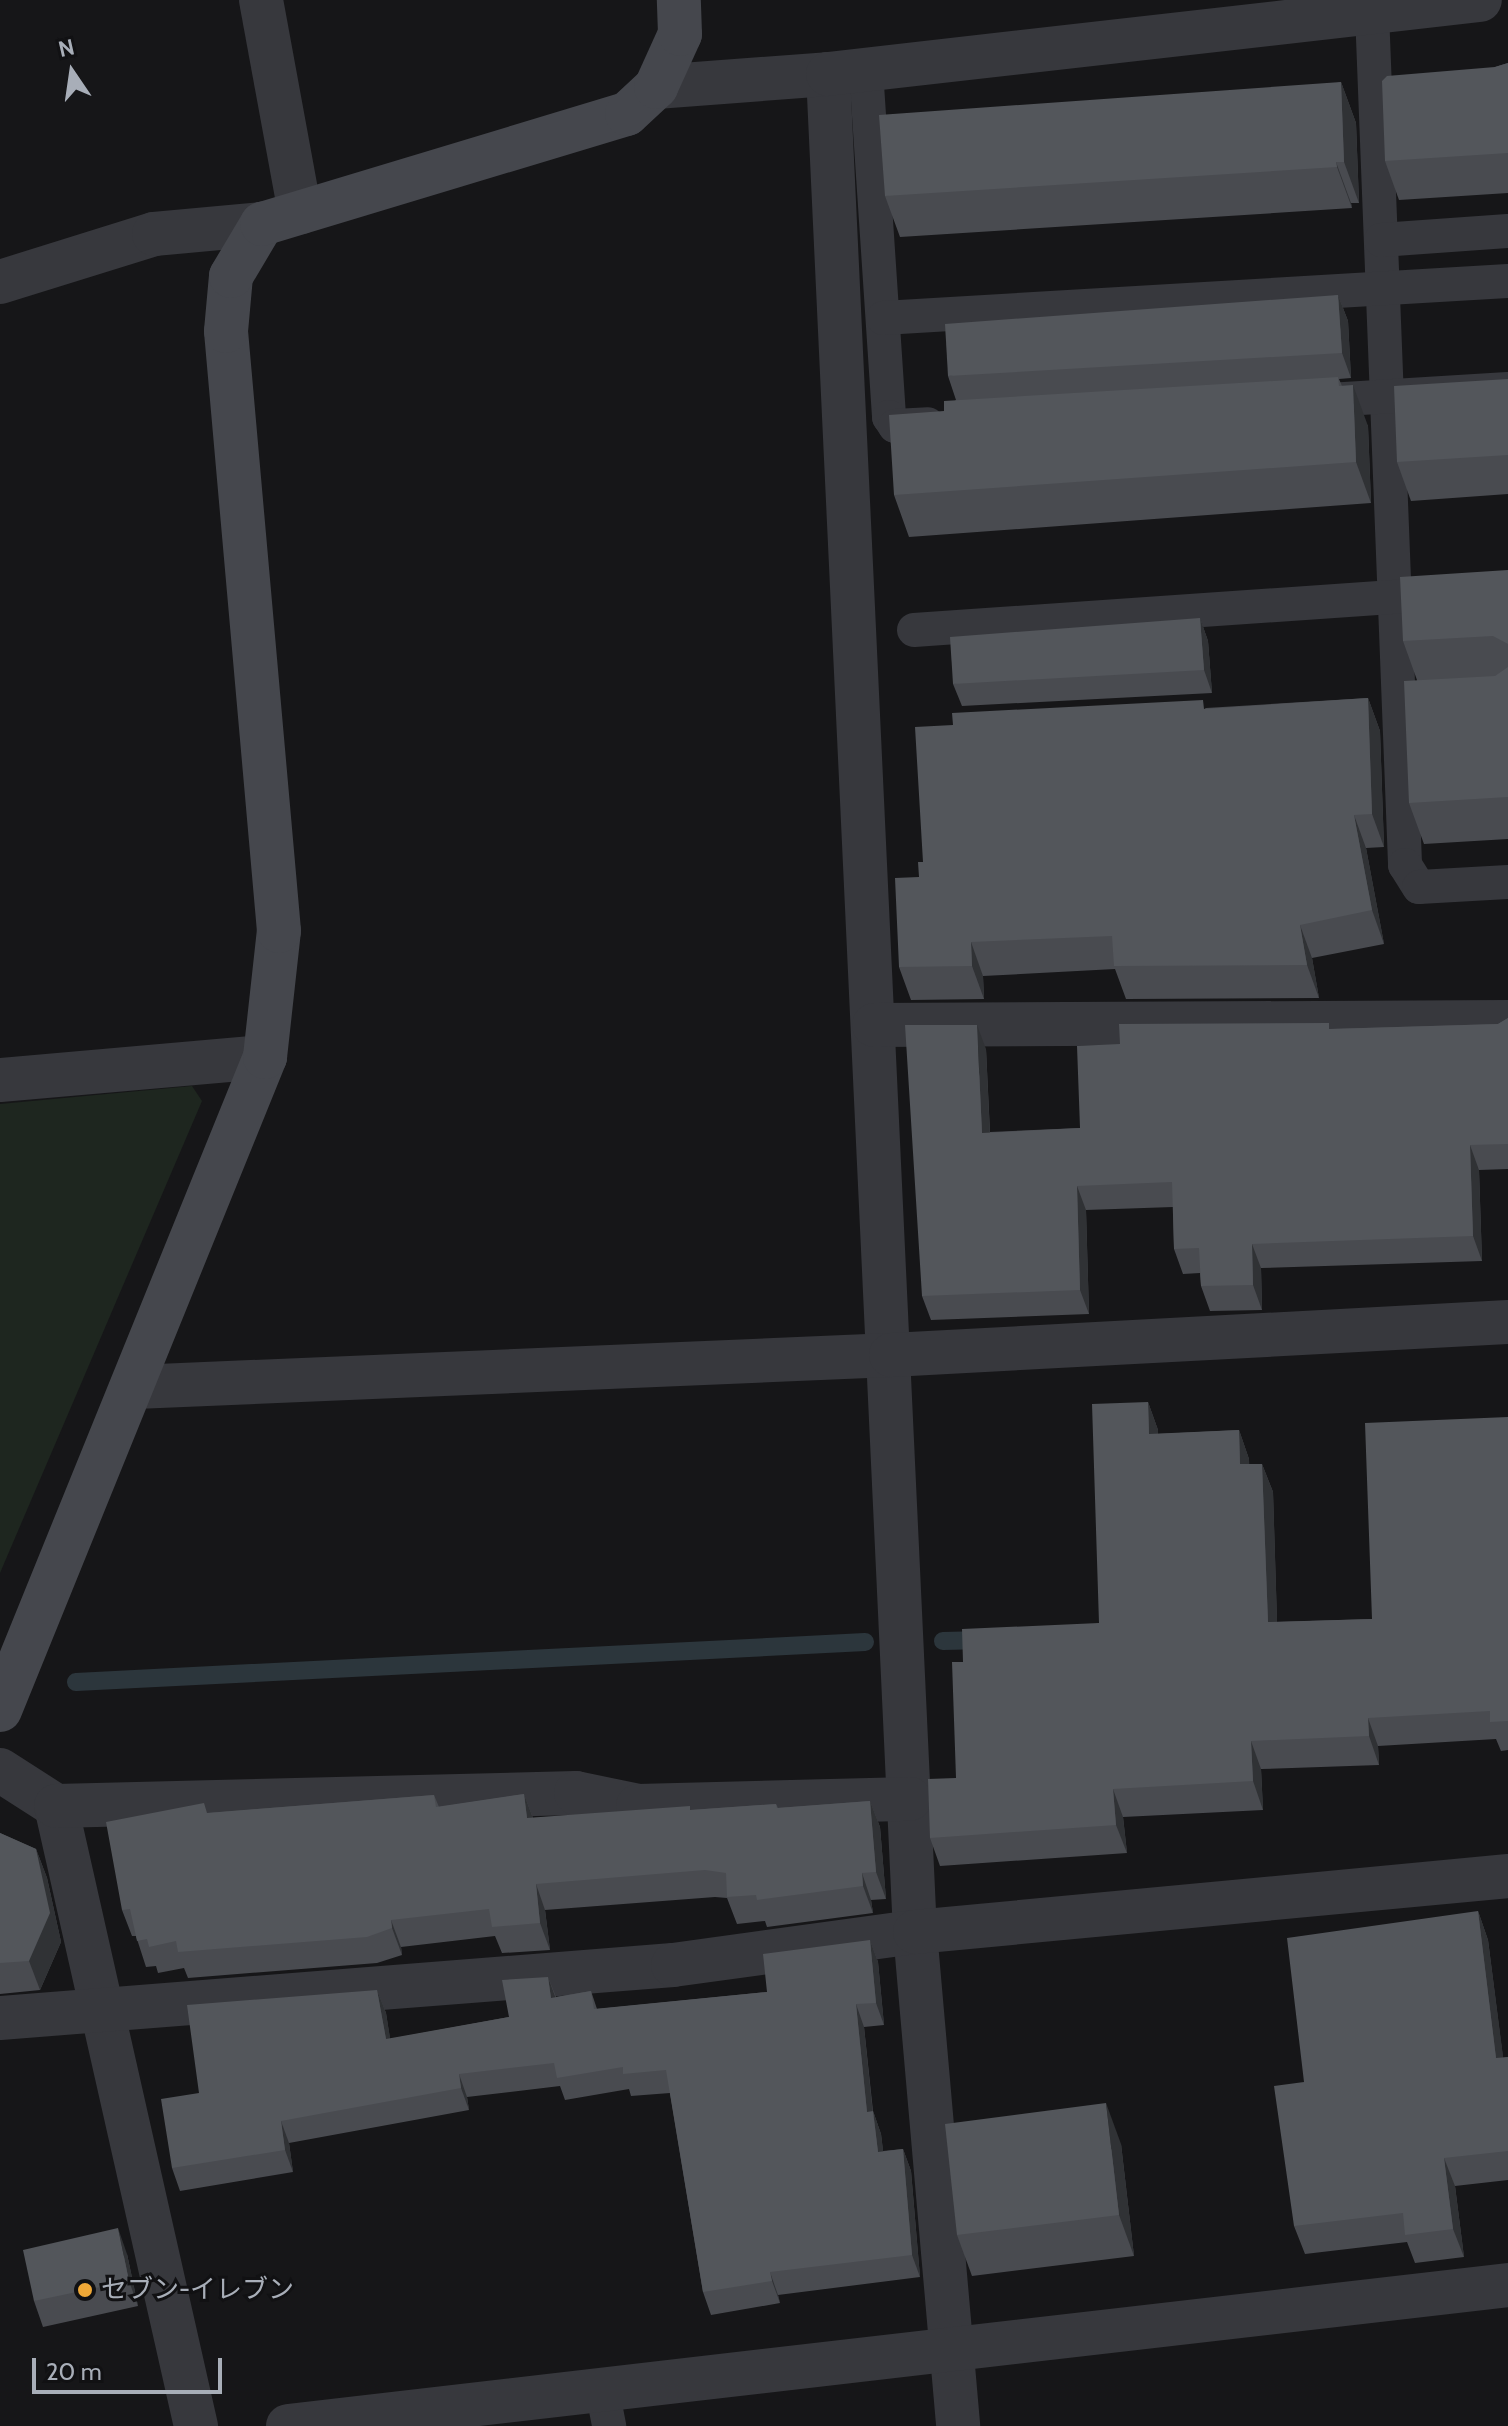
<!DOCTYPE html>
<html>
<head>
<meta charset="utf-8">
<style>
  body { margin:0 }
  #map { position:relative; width:1508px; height:2426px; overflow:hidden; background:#161618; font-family:Cabin,"Noto Sans JP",sans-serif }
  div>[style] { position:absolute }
  .green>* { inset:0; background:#1e261f }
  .stream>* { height:18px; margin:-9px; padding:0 9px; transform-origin:9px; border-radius:9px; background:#2c363c }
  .lane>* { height:34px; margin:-17px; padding:0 17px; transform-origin:17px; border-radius:17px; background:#37383d }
  .street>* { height:44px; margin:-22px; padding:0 22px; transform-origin:22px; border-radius:22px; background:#37383d }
  .secondary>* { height:44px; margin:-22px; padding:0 22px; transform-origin:22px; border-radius:22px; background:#45474d }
  .wall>* { inset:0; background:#494b50 }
  .shaded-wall>* { inset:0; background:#303235 }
  .building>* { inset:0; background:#53565b }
  .dots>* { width:22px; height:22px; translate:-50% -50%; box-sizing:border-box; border:4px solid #111113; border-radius:50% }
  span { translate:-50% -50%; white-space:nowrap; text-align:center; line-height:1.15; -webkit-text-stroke:6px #111113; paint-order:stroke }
  .poi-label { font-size:26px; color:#a8aeb8 }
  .left { translate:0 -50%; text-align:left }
  .north { position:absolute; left:32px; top:32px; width:80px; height:80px; -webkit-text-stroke:6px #111113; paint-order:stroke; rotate:347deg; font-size:22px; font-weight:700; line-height:32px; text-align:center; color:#a8aeb8 }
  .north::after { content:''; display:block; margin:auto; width:28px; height:36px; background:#a8aeb8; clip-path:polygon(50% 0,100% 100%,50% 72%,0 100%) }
  .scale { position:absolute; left:32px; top:2358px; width:190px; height:36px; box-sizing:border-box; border:4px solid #a8aeb8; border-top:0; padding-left:10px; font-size:24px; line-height:28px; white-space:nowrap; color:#a8aeb8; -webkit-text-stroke:6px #111113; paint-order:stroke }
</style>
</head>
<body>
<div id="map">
  <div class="green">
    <i style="clip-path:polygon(192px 1086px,202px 1101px,0 1573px,0 1104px)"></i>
  </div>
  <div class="stream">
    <i style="left:943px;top:1641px;width:41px;rotate:-1.4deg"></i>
    <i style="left:76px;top:1682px;width:790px;rotate:-2.9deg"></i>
  </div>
  <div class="lane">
    <i style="left:1372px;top:12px;width:854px;rotate:87.78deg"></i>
    <i style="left:1405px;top:865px;width:26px;rotate:58deg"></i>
    <i style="left:1419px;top:887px;width:89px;rotate:-3.2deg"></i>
    <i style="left:866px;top:70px;width:348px;rotate:86.2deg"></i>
    <i style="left:889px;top:417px;width:11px;rotate:56deg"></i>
    <i style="left:895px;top:426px;width:33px;rotate:-3deg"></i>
    <i style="left:1381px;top:240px;width:127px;rotate:-4.1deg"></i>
    <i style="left:883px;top:318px;width:626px;rotate:-3.39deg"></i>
    <i style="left:1312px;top:401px;width:196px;rotate:-3.5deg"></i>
    <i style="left:914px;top:630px;width:595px;rotate:-3.95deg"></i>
    <i style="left:602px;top:2389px;width:38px;rotate:79deg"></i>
  </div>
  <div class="street">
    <i style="left:261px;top:0;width:216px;rotate:79.6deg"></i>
    <i style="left:828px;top:74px;width:1860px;rotate:87.32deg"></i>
    <i style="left:915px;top:1932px;width:496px;rotate:85deg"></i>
    <i style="left:656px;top:87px;width:172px;rotate:-4.3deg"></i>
    <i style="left:828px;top:74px;width:656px;rotate:-6.48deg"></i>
    <i style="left:0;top:282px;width:161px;rotate:-17.3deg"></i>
    <i style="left:154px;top:234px;width:108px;rotate:-5.3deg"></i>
    <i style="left:874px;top:1025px;width:634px;rotate:-0.27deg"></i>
    <i style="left:0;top:1080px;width:266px;rotate:-5deg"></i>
    <i style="left:135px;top:1387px;width:757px;rotate:-2.42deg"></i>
    <i style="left:891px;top:1355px;width:618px;rotate:-3.06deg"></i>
    <i style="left:0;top:1770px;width:67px;rotate:32.7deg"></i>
    <i style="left:56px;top:1806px;width:636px;rotate:77.28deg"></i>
    <i style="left:56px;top:1806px;width:520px;rotate:-1.43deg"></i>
    <i style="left:576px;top:1793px;width:63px;rotate:11.8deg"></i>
    <i style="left:638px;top:1806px;width:272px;rotate:-1.5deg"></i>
    <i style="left:0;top:2018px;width:675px;rotate:-4.5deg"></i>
    <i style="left:673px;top:1965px;width:244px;rotate:-7.8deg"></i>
    <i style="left:915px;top:1932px;width:596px;rotate:-5.39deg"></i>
    <i style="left:288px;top:2426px;width:1228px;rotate:-6.59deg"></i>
  </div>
  <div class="secondary">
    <i style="left:0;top:1710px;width:705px;rotate:-67.91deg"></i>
    <i style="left:265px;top:1057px;width:127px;rotate:-83.7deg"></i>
    <i style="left:279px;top:931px;width:602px;rotate:-95.05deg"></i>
    <i style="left:226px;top:331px;width:55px;rotate:-84.8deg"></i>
    <i style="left:231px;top:276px;width:61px;rotate:-59.2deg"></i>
    <i style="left:262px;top:224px;width:381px;rotate:-16.8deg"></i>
    <i style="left:627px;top:114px;width:40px;rotate:-43deg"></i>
    <i style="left:656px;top:87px;width:58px;rotate:-65.6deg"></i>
    <i style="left:680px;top:34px;width:34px;rotate:-92deg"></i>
  </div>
  <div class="wall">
    <i style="clip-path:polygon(1508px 63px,1508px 193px,1399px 200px,1385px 161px,1495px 67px)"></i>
    <i style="clip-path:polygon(1341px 82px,1356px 123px,1359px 203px,1351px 203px,1352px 208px,900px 237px,885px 196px)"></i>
    <i style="clip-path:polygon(1338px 295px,1348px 321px,1351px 378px,1339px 379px,1342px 386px,1368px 426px,1371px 503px,909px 537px,894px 495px,944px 411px,956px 400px,948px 376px)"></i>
    <i style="clip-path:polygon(1508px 379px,1508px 494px,1411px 501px,1397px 462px)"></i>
    <i style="clip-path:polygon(1508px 570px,1508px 839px,1424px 844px,1409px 803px,1417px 680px,1403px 641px)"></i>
    <i style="clip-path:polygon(1200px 618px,1208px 641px,1212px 693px,962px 706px,953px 684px)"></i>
    <i style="clip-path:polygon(1368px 698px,1380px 731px,1384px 847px,1366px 848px,1384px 944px,1312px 958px,1319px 998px,1126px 999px,1115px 969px,983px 976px,984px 999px,911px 1000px,899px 967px,923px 862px,1206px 708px)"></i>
    <i style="clip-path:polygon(1508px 1018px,1508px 1169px,1479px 1170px,1482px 1261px,1261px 1268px,1262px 1310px,1210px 1311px,1201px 1286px,1200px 1273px,1183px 1274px,1174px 1249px,1173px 1207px,1086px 1210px,1089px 1314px,931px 1320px,922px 1296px,986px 1049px,990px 1132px,1080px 1128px,1120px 1044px,1331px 1029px,1498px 1024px)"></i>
    <i style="clip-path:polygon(1148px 1402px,1158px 1430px,1158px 1434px,1239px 1430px,1249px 1459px,1249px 1464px,1262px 1464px,1273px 1492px,1277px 1622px,1372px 1619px,1508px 1417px,1508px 1750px,1501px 1751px,1496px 1739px,1378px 1746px,1379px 1765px,1261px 1769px,1263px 1810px,1123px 1817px,1127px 1853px,940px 1866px,930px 1838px,956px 1778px,963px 1662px,1099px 1623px)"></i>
    <i style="clip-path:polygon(524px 1794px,533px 1818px,691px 1810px,776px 1804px,778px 1808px,870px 1801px,880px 1827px,886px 1899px,871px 1900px,873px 1913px,767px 1927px,765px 1921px,737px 1924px,727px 1898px,715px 1897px,545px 1910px,550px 1950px,502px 1953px,495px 1936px,401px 1947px,402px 1955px,377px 1963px,188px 1978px,184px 1968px,158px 1973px,156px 1966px,146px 1967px,136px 1936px,132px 1936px,122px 1910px,208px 1813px,434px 1795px,439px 1807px)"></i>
    <i style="clip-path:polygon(0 1833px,36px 1849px,47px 1878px,61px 1942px,40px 1990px,0 1994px)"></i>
    <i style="clip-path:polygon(1478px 1911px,1488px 1940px,1503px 2058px,1508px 2057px,1508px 2180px,1455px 2186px,1464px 2257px,1415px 2263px,1407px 2242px,1305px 2254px,1294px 2226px,1304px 2082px)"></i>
    <i style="clip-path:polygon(870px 1940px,878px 1962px,884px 2025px,864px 2027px,873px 2111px,881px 2134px,883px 2151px,903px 2149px,911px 2171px,920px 2277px,778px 2295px,780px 2303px,711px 2315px,703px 2292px,670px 2093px,631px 2096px,629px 2089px,565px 2100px,560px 2086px,467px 2097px,469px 2110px,289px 2143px,293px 2172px,180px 2191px,172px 2168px,199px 2093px,377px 1990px,386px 2013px,390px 2039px,509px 2017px,548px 1977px,556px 1997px,591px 1991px,597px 2009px,767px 1992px)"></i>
    <i style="clip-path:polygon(1121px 2144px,1134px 2256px,972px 2276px,957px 2235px)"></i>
    <i style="clip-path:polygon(127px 2254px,138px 2306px,43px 2327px,34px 2301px)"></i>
  </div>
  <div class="shaded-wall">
    <i style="clip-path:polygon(1341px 82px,1356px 123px,1359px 203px,1344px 162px)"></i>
    <i style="clip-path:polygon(1336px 162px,1351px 203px,1352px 208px,1337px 167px)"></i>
    <i style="clip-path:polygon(1338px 295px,1348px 321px,1351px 378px,1342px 353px)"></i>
    <i style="clip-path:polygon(1353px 385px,1368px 426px,1371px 503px,1356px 462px)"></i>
    <i style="clip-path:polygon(1200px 618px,1208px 641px,1212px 693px,1204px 670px)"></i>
    <i style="clip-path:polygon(1368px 698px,1380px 731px,1384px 847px,1372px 814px)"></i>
    <i style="clip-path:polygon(1354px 815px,1366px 848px,1384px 944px,1372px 910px)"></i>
    <i style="clip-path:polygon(1300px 925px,1312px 958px,1319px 998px,1307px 965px)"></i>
    <i style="clip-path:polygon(971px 942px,983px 976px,984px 999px,972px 966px)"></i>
    <i style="clip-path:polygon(977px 1025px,986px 1049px,991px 1157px,982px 1133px)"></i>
    <i style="clip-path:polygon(1470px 1145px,1479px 1170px,1482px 1261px,1473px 1236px)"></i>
    <i style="clip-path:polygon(1077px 1186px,1086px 1210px,1089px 1314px,1080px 1290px)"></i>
    <i style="clip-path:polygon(1252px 1244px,1261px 1268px,1262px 1310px,1253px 1285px)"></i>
    <i style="clip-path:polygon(1148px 1402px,1158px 1430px,1159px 1463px,1149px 1434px)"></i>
    <i style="clip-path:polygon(1239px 1430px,1249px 1459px,1251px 1493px,1240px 1464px)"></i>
    <i style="clip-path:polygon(1262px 1464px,1273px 1492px,1278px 1651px,1268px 1622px)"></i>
    <i style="clip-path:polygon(1368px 1718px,1378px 1746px,1379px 1765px,1369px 1736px)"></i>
    <i style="clip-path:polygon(1251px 1741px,1261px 1769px,1263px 1810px,1253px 1781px)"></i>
    <i style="clip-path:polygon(1113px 1789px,1123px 1817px,1127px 1853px,1116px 1825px)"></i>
    <i style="clip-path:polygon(524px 1794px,534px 1821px,527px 1818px)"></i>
    <i style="clip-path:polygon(870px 1801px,880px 1827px,886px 1899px,876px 1872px)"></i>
    <i style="clip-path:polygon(36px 1849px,47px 1878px,61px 1942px,40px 1990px,29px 1961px)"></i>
    <i style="clip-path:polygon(862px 1873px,871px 1900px,873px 1913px,863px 1886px)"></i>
    <i style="clip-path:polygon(536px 1884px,545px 1910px,550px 1950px,540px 1923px)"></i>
    <i style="clip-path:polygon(1478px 1911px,1488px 1940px,1507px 2087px,1496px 2058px)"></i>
    <i style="clip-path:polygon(391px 1920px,401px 1947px,402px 1955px,392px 1928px)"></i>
    <i style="clip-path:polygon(870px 1940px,878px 1962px,884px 2025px,876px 2003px)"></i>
    <i style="clip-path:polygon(548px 1977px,556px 1999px,551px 1998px)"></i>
    <i style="clip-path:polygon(377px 1990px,386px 2013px,394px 2062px,386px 2039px)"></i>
    <i style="clip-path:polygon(856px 2004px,864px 2027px,875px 2134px,867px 2112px)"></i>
    <i style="clip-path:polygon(459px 2074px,467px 2097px,469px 2110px,461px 2088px)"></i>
    <i style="clip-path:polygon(1106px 2103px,1121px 2144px,1134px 2256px,1119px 2215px)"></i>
    <i style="clip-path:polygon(873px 2111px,881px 2134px,886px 2174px,878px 2152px)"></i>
    <i style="clip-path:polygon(281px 2121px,289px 2143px,293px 2172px,285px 2150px)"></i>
    <i style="clip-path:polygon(903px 2149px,911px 2171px,920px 2277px,912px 2255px)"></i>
    <i style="clip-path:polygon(1444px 2158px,1455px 2186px,1464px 2257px,1453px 2229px)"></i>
    <i style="clip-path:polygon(118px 2228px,127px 2254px,138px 2306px,129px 2281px)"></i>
    <i style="clip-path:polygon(770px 2272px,778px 2295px,780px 2303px,772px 2281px)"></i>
  </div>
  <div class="building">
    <i style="clip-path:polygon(1508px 63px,1508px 153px,1385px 161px,1382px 81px,1387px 76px,1495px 67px)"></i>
    <i style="clip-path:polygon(1341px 82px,1344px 162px,1336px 162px,1337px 167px,885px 196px,879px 115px)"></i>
    <i style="clip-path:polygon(1338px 295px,1342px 353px,948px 376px,945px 324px)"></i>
    <i style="clip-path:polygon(1338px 377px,1339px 386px,1353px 385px,1356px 462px,894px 495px,889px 415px,944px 411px,944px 401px)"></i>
    <i style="clip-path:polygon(1508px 379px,1508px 455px,1397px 462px,1394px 386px)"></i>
    <i style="clip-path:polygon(1508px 570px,1508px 644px,1493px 636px,1403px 641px,1400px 577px)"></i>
    <i style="clip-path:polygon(1200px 618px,1204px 670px,953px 684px,950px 637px)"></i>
    <i style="clip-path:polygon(1508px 667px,1508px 797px,1409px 803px,1404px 681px,1495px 676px)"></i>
    <i style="clip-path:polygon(1368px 698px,1372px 814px,1354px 815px,1372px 910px,1300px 925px,1307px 965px,1114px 966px,1112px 936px,971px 942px,972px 966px,899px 967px,895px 878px,919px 877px,918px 862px,923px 862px,915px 727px,953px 725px,952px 713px,1203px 700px,1204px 709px)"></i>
    <i style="clip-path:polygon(1508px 1018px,1508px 1144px,1470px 1145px,1473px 1236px,1252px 1244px,1253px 1285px,1201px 1286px,1199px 1248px,1174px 1249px,1172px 1182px,1077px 1186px,1080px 1290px,922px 1296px,905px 1025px,977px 1025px,982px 1133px,1080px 1128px,1077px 1046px,1120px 1044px,1119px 1024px,1329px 1023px,1329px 1029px,1498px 1024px)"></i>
    <i style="clip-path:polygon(1148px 1402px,1149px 1434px,1239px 1430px,1240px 1464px,1262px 1464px,1268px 1622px,1372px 1619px,1365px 1423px,1508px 1417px,1508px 1721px,1490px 1722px,1490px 1711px,1368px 1718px,1369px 1736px,1251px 1741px,1253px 1781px,1113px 1789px,1116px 1825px,930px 1838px,928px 1779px,956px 1778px,952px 1662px,963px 1662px,962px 1629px,1099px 1623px,1092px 1404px)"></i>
    <i style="clip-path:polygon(524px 1794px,527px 1818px,690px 1806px,690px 1810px,776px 1804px,777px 1808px,870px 1801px,876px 1872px,862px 1873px,863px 1886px,757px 1900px,756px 1895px,727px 1897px,726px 1873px,705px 1870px,536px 1884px,540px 1923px,492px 1927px,489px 1909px,391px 1920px,392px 1928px,367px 1937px,178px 1952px,176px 1941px,149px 1947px,147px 1939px,137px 1941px,130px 1909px,122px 1910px,106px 1822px,204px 1803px,207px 1813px,434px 1795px,436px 1807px)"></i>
    <i style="clip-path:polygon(0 1833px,36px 1849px,50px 1913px,29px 1961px,0 1963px)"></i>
    <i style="clip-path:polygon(1478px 1911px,1496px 2058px,1508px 2057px,1508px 2151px,1444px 2158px,1453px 2229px,1405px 2235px,1403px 2213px,1294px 2226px,1274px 2086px,1304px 2082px,1287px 1938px)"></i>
    <i style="clip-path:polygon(870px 1940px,876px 2003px,856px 2004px,867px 2112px,873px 2111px,878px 2152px,903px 2149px,912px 2255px,770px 2272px,772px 2281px,703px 2292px,666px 2070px,623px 2074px,623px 2067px,557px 2078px,554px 2063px,459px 2074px,461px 2088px,281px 2121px,285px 2150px,172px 2168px,161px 2099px,199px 2093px,187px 2005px,377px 1990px,386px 2039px,509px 2017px,502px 1980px,548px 1977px,551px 1998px,591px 1991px,594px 2009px,767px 1992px,763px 1954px)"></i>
    <i style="clip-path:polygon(1106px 2103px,1119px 2215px,957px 2235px,945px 2124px)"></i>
    <i style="clip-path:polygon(118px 2228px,129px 2281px,34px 2301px,23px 2250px)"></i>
  </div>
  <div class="dots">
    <i style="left:85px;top:2290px;background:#efa837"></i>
  </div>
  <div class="poi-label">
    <span class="left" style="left:101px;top:2290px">セブン-イレブン</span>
  </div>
  <div class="north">N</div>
  <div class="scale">20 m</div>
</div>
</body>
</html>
